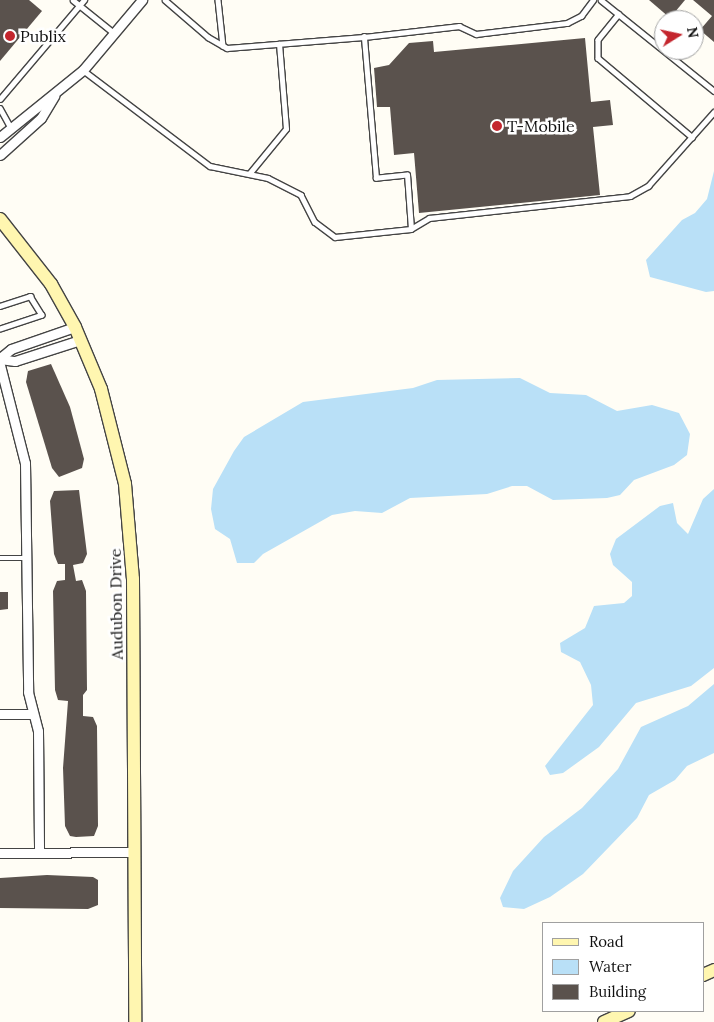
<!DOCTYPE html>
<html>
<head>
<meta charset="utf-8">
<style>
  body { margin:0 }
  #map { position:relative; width:714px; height:1022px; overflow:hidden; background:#fffdf5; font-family:Lora,serif }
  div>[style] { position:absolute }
  .water>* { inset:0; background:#b9e0f7 }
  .building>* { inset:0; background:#5a524d }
  .roads { filter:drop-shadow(1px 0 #444) drop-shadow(-1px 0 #444) drop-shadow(0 1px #444) drop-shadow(0 -1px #444) }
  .lane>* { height:4.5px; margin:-2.25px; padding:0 2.25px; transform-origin:2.25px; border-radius:2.25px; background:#fff }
  .street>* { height:9px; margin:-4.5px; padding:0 4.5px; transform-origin:4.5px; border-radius:4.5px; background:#fff }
  .secondary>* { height:12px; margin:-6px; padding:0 6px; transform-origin:6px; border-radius:6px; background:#fff6b0 }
  .dots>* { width:14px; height:14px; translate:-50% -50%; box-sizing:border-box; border:2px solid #fff; border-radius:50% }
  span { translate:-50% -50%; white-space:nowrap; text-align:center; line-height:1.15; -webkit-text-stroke:5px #fff; paint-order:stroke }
  .poi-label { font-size:16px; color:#111 }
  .left { translate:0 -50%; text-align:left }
  .street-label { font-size:16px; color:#111 }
  .legend { position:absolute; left:542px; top:922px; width:162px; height:90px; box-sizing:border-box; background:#fff; border:1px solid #a0a0a0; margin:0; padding:6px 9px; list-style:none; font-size:15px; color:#111 }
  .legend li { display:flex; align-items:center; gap:10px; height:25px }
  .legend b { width:25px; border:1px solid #a0a0a0 }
  .north { position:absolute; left:654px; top:10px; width:50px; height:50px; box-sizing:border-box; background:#fff; border:1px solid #a0a0a0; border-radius:50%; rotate:80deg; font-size:14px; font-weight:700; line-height:20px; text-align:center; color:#111 }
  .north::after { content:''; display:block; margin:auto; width:18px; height:22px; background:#c4262e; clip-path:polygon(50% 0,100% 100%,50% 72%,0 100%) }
</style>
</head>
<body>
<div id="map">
  <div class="water">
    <i style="clip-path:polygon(714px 171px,714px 291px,706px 292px,650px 277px,646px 260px,682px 220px,695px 213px,707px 199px)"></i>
    <i style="clip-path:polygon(520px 378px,550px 393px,586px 395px,617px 411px,652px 405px,679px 413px,690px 434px,687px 455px,674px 465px,634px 480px,620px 495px,607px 498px,553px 500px,527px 486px,512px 486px,487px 494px,410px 498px,382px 513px,355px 511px,332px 515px,263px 554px,254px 563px,237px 563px,230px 539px,215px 529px,211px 509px,213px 489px,234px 451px,244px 437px,303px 402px,413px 388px,437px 380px)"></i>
    <i style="clip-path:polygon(714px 489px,714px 668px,691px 686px,636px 703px,599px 747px,563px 773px,550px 775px,545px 766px,593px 705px,591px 685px,580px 662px,561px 652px,560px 643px,585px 628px,594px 606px,624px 603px,632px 596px,632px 582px,613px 565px,610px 554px,616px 539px,660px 506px,673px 503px,677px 523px,688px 534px,703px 499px)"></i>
    <i style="clip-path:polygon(714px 684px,714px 753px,687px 766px,675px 780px,649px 795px,637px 818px,583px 874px,550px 897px,524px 909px,503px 907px,500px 898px,513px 871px,544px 837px,582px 808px,618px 769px,641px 727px,688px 706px)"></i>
  </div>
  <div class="building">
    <i style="clip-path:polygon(0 0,29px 0,42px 11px,0 61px)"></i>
    <i style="clip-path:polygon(649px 0,685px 0,670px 18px)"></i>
    <i style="clip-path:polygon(693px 0,714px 0,714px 42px,700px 30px,712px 16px)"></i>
    <i style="clip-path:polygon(585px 38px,591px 102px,610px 100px,613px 125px,593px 127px,600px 195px,419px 213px,414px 153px,394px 155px,390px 107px,377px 107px,374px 68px,389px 65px,409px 43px,433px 41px,434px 52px)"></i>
    <i style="clip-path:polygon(51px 364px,70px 407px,84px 459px,82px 468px,59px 477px,52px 468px,26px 382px,28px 371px)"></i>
    <i style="clip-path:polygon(79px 490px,87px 554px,83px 563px,73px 565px,76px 581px,82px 580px,86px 591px,87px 690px,83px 695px,83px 716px,93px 717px,97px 726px,98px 826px,94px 836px,76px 837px,70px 836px,65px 826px,63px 768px,68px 701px,58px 700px,55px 690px,53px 591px,57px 581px,65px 580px,65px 564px,58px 564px,54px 554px,50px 501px,54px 491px)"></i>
    <i style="clip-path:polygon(0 592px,8px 592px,8px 609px,0 610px)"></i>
    <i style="clip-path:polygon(47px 875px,93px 877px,98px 880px,98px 905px,88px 909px,0 908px,0 878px)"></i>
  </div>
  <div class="roads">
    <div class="lane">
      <i style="left:73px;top:0;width:53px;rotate:38.8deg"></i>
      <i style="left:165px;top:0;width:57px;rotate:40.7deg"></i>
      <i style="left:208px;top:37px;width:22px;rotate:30deg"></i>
      <i style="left:227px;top:48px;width:137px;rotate:-4.6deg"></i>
      <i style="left:218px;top:0;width:46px;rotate:83.8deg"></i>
      <i style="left:601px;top:0;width:145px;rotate:38.8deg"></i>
      <i style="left:619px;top:14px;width:33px;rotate:129deg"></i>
      <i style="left:598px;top:40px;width:18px;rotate:90deg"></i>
      <i style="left:598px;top:58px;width:123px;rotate:40deg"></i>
      <i style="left:83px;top:70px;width:159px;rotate:37.1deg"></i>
      <i style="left:210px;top:166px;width:59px;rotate:11.7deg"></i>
      <i style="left:268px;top:178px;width:37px;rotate:27deg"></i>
      <i style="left:301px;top:195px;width:30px;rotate:63deg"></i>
      <i style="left:315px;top:222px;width:25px;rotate:37deg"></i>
      <i style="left:335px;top:237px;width:76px;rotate:-6deg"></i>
      <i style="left:411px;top:229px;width:54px;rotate:-94.2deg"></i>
      <i style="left:407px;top:175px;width:31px;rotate:174deg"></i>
      <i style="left:376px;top:178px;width:142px;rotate:-94.9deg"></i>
      <i style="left:364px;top:37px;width:96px;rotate:-6.6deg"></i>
      <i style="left:459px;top:26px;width:19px;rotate:25deg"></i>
      <i style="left:476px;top:34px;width:92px;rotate:-6.9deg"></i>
      <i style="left:567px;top:23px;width:16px;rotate:-27deg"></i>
      <i style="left:581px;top:16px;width:20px;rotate:-53deg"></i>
      <i style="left:0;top:99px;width:130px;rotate:-49.7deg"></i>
      <i style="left:0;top:108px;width:23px;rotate:61deg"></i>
      <i style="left:249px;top:174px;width:58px;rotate:-50.6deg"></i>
      <i style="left:286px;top:129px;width:85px;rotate:-94.7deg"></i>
      <i style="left:411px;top:229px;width:21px;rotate:-31deg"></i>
      <i style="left:429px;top:218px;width:202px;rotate:-6.2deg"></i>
      <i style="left:630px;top:196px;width:21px;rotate:-29deg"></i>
      <i style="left:648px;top:186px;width:99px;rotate:-48.3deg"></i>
      <i style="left:0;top:306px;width:32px;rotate:-18deg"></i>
      <i style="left:30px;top:296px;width:22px;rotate:58deg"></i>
      <i style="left:42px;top:315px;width:44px;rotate:161.6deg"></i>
      <i style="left:0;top:558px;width:26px"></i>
    </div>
    <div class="street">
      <i style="left:0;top:137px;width:107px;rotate:-38.9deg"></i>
      <i style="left:83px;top:70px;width:92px;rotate:-49.9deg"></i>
      <i style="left:0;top:155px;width:55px;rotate:-42.1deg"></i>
      <i style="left:41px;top:118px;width:26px;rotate:-59deg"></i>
      <i style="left:0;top:358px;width:14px;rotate:-39deg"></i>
      <i style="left:11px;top:349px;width:68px;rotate:-19deg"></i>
      <i style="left:0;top:359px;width:15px;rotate:8deg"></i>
      <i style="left:15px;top:361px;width:68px;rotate:-17.9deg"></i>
      <i style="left:0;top:365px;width:101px;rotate:75.7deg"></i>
      <i style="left:25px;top:463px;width:229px;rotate:89.2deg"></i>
      <i style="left:28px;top:692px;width:40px;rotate:75.6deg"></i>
      <i style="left:38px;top:731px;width:122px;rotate:89.5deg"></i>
      <i style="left:0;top:714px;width:33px"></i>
      <i style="left:0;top:853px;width:134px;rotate:-0.4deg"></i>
    </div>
    <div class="secondary">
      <i style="left:0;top:219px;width:83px;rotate:51.9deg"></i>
      <i style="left:51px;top:284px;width:49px;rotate:60.8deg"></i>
      <i style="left:75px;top:327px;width:67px;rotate:67.2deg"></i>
      <i style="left:101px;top:389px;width:98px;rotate:75.8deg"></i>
      <i style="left:125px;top:484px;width:95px;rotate:85.2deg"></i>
      <i style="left:133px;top:579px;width:443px;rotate:89.7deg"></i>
      <i style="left:703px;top:975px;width:12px;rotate:-24deg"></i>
      <i style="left:604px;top:1022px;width:27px;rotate:-24deg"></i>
    </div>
  </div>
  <div class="dots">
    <i style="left:10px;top:36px;background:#c4262e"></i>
    <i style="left:497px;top:126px;background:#c4262e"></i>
  </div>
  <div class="poi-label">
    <span class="left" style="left:20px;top:36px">Publix</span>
    <span class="left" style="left:507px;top:126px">T-Mobile</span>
  </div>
  <div class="street-label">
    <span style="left:116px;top:604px;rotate:-91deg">Audubon Drive</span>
  </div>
  <ul class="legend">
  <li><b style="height:6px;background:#fff6b0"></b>Road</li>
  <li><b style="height:14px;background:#b9e0f7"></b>Water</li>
  <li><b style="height:14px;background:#5a524d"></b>Building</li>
  </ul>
  <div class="north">N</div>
</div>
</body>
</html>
